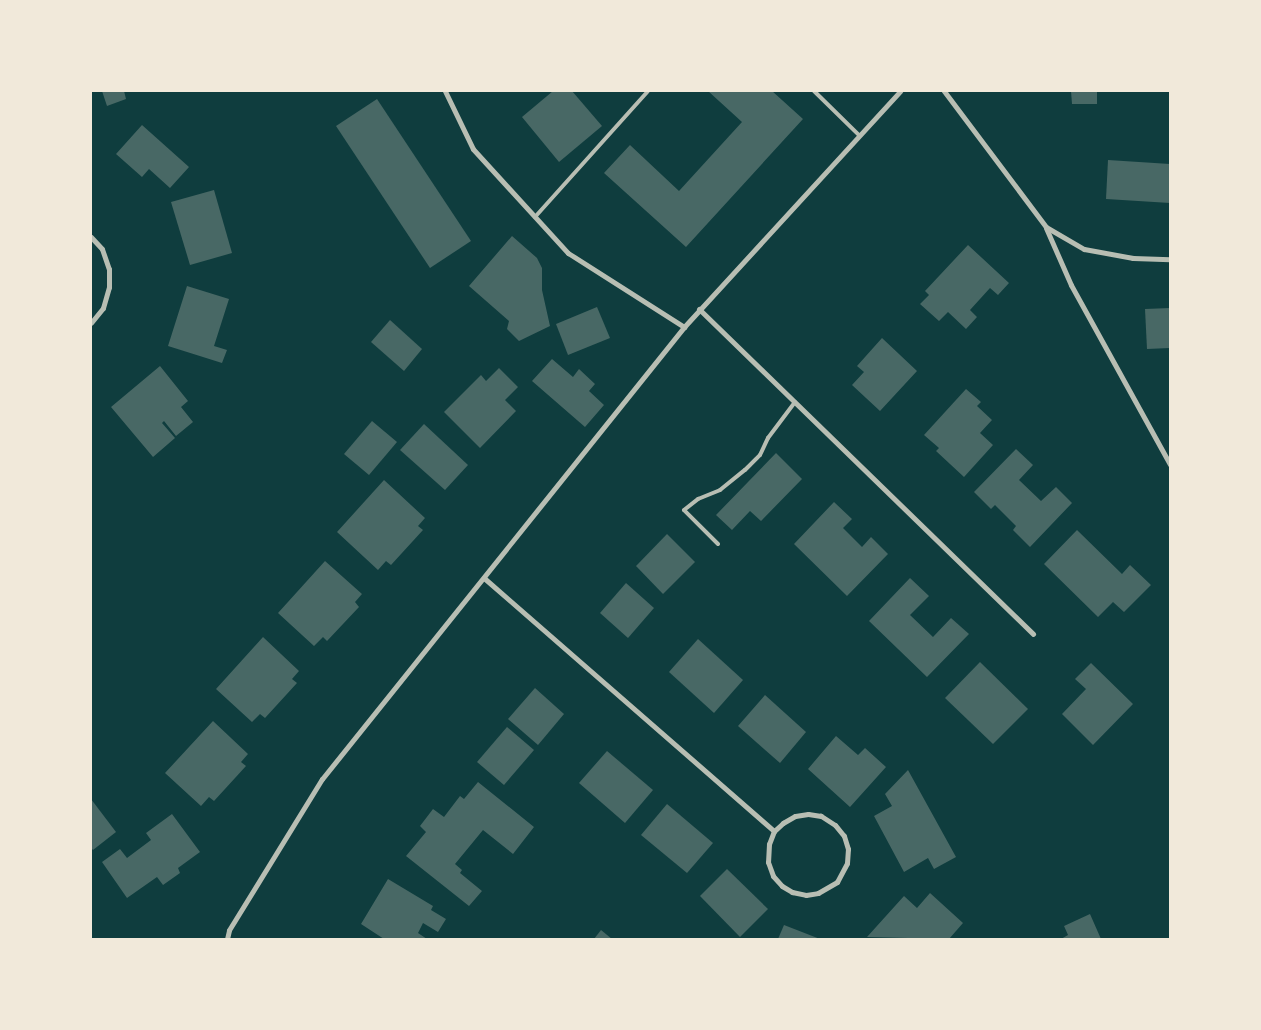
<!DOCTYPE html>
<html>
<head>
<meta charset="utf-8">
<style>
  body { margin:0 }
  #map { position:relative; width:1261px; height:1030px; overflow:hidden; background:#0f3d3e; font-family:Inter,sans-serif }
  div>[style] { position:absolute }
  .building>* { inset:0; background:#486865 }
  .service>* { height:4px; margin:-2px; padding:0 2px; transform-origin:2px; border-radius:2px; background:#b8beb3 }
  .minor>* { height:5px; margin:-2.5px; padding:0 2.5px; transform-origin:2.5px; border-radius:2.5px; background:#b8beb3 }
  span { translate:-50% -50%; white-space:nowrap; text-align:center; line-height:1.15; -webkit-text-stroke:5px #f1e9da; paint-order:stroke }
  .frame { position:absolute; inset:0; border:92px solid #f1e9da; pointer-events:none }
</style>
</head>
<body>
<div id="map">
  <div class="building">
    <i style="clip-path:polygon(102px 91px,124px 91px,126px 99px,107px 106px)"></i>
    <i style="clip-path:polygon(553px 91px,572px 91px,602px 126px,559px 162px,522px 117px)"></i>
    <i style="clip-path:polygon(708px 91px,772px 91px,803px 119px,686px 247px,604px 173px,630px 145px,679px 191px,742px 122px)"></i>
    <i style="clip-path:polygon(1071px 91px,1097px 91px,1097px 104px,1072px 104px)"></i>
    <i style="clip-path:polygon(377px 99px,471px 241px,430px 268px,336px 126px)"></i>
    <i style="clip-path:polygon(142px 125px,189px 167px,170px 188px,149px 169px,142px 177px,116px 154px)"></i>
    <i style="clip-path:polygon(1108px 160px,1170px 164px,1170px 203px,1106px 199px)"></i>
    <i style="clip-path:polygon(214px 190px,232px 253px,190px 265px,171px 202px)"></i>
    <i style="clip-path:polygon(512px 236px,537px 258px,542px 268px,542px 290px,550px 326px,519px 341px,507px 329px,509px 321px,469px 286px)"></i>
    <i style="clip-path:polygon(968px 245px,1009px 283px,998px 295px,990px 288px,970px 310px,977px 317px,966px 329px,948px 312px,939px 321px,920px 304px,929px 295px,925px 291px)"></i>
    <i style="clip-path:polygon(187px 286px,229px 299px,214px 346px,227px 350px,222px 363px,168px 346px)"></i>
    <i style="clip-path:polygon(597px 307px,610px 338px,568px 355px,556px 324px)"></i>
    <i style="clip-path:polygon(1170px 308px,1170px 348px,1147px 349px,1145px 309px)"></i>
    <i style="clip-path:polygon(390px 320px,422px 349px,404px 371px,371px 342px)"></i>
    <i style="clip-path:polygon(882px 338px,917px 371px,880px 411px,852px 385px,864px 372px,857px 366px)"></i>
    <i style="clip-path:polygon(552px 359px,573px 377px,579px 369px,595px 384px,589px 391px,604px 405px,585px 427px,532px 381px)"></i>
    <i style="clip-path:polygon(160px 366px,188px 401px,181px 407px,193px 422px,176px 436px,164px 421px,162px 423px,175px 438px,153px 457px,111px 407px)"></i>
    <i style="clip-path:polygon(499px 368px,518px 387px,505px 400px,516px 411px,480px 448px,444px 412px,481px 375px,486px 381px)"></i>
    <i style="clip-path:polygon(966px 389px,981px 402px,977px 406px,992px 420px,980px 433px,993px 445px,964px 477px,936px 451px,939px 448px,924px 435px)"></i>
    <i style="clip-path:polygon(372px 421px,397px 442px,369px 475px,344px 454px)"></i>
    <i style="clip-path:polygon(424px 424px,468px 465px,445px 490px,400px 450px)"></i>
    <i style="clip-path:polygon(1016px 449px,1033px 465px,1019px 480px,1041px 501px,1056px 487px,1072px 503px,1030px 547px,1013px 530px,1016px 526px,995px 505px,991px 509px,974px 492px)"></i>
    <i style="clip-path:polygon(776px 453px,802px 479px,761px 521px,750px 511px,732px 530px,716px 515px)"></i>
    <i style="clip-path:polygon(384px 480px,425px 518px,418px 526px,423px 530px,391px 565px,386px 561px,378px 570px,337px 532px)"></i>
    <i style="clip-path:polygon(834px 502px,852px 519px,843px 528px,862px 547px,871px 537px,888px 554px,847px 596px,794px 544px)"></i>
    <i style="clip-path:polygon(1077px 530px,1122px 574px,1130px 565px,1151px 585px,1124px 612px,1113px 602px,1098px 617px,1044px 564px)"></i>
    <i style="clip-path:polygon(667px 534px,695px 562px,663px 594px,636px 566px)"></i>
    <i style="clip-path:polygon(325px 561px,362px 594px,355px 602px,359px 607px,327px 641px,323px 637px,314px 646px,278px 613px)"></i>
    <i style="clip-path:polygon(910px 578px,929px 596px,910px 615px,933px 637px,951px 618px,969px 634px,927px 677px,869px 621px)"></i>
    <i style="clip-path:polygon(626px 583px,654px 608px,628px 638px,600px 613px)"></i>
    <i style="clip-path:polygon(263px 637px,299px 671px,292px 679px,297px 683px,265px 718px,260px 714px,252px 722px,216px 689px)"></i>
    <i style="clip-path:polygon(698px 639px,743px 680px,714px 713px,669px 672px)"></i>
    <i style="clip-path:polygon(980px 662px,1028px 709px,993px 744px,945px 698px)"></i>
    <i style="clip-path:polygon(1091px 663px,1133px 704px,1093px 745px,1062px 714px,1086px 689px,1075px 679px)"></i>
    <i style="clip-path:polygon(535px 688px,564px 714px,538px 745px,508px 719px)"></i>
    <i style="clip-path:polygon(765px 695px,806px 732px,780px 763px,738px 726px)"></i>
    <i style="clip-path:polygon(213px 721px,248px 754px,241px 762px,246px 766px,214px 801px,209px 797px,201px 806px,165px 773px)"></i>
    <i style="clip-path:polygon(507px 727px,534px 750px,504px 785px,477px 762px)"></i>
    <i style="clip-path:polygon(836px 736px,858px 755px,865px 748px,886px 767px,850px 807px,808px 769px)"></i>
    <i style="clip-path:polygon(607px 751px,653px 790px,625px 823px,579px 783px)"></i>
    <i style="clip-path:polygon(908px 770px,956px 857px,934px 869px,928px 858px,904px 872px,874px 816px,892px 806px,885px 794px)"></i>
    <i style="clip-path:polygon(478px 782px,534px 827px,513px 854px,483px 830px,455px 864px,462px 870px,460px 873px,482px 891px,469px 906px,406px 856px,426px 832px,420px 826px,433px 809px,444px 817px,460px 796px,464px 799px)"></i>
    <i style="clip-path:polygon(91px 799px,116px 832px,93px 850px,91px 848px)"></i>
    <i style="clip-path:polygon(667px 804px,713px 843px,687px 873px,641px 835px)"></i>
    <i style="clip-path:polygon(172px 814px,200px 852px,178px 868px,180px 873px,163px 885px,157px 877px,127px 898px,102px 862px,120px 849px,127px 858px,151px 840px,146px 833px)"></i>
    <i style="clip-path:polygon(727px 869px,768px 909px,740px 937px,700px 896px)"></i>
    <i style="clip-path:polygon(388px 879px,433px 906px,431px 910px,446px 919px,438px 932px,423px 923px,418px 933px,427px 939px,384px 939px,361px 924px)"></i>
    <i style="clip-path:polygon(930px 893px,963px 923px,949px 939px,867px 937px,904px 896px,917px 908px)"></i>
    <i style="clip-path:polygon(1090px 914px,1101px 939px,1061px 939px,1068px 935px,1064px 926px)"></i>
    <i style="clip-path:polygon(784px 925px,820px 939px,778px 939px)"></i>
    <i style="clip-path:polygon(601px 930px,612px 939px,594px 939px)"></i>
  </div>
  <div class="service">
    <i style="left:814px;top:91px;width:63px;rotate:44.4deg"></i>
    <i style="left:535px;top:217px;width:169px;rotate:-48.1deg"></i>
    <i style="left:718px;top:544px;width:48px;rotate:-135deg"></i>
    <i style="left:684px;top:510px;width:18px;rotate:-38deg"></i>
    <i style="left:698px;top:499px;width:24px;rotate:-22deg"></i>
    <i style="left:720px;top:490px;width:32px;rotate:-39deg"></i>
    <i style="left:745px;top:470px;width:21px;rotate:-45deg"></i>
    <i style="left:760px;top:455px;width:19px;rotate:-65deg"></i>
    <i style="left:768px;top:438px;width:45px;rotate:-53.1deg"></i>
  </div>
  <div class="minor">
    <i style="left:445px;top:91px;width:64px;rotate:64.2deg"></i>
    <i style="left:473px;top:149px;width:141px;rotate:47.6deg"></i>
    <i style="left:568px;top:253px;width:138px;rotate:32.5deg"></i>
    <i style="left:944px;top:91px;width:170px;rotate:53.1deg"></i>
    <i style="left:1046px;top:227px;width:44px;rotate:30.1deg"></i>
    <i style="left:1084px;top:249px;width:50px;rotate:10.4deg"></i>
    <i style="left:1133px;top:258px;width:37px;rotate:2deg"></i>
    <i style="left:1046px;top:228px;width:62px;rotate:66.3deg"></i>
    <i style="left:1071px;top:285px;width:205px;rotate:61.1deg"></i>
    <i style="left:91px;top:237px;width:16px;rotate:47deg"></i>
    <i style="left:102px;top:249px;width:21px;rotate:71deg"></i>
    <i style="left:109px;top:269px;width:18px;rotate:90deg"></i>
    <i style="left:109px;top:287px;width:22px;rotate:106deg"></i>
    <i style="left:103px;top:308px;width:19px;rotate:129deg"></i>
    <i style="left:699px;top:309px;width:466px;rotate:44.2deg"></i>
    <i style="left:484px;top:578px;width:385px;rotate:41.1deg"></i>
    <i style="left:774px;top:831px;width:14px;rotate:111deg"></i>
    <i style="left:769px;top:844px;width:18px;rotate:93deg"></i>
    <i style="left:768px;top:862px;width:15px;rotate:70deg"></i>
    <i style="left:773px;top:876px;width:13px;rotate:48deg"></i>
    <i style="left:782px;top:886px;width:12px;rotate:31deg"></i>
    <i style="left:792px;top:892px;width:14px;rotate:12deg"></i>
    <i style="left:806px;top:895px;width:12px;rotate:-9deg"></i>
    <i style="left:818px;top:893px;width:22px;rotate:-30deg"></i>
    <i style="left:837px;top:882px;width:21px;rotate:-62deg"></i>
    <i style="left:847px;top:863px;width:14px;rotate:-86deg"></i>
    <i style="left:848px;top:849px;width:14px;rotate:-107deg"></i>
    <i style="left:844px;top:836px;width:14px;rotate:-129deg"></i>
    <i style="left:835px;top:825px;width:17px;rotate:-147deg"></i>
    <i style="left:821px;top:816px;width:13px;rotate:-171deg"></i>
    <i style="left:808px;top:814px;width:13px;rotate:171deg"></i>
    <i style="left:795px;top:816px;width:14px;rotate:150deg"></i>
    <i style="left:783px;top:823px;width:12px;rotate:138deg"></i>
    <i style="left:227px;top:939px;width:9px;rotate:-77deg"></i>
    <i style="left:229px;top:930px;width:177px;rotate:-58.4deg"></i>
    <i style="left:322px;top:779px;width:579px;rotate:-51.31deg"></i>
    <i style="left:684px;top:327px;width:320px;rotate:-47.5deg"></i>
  </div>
  <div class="frame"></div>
</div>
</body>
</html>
